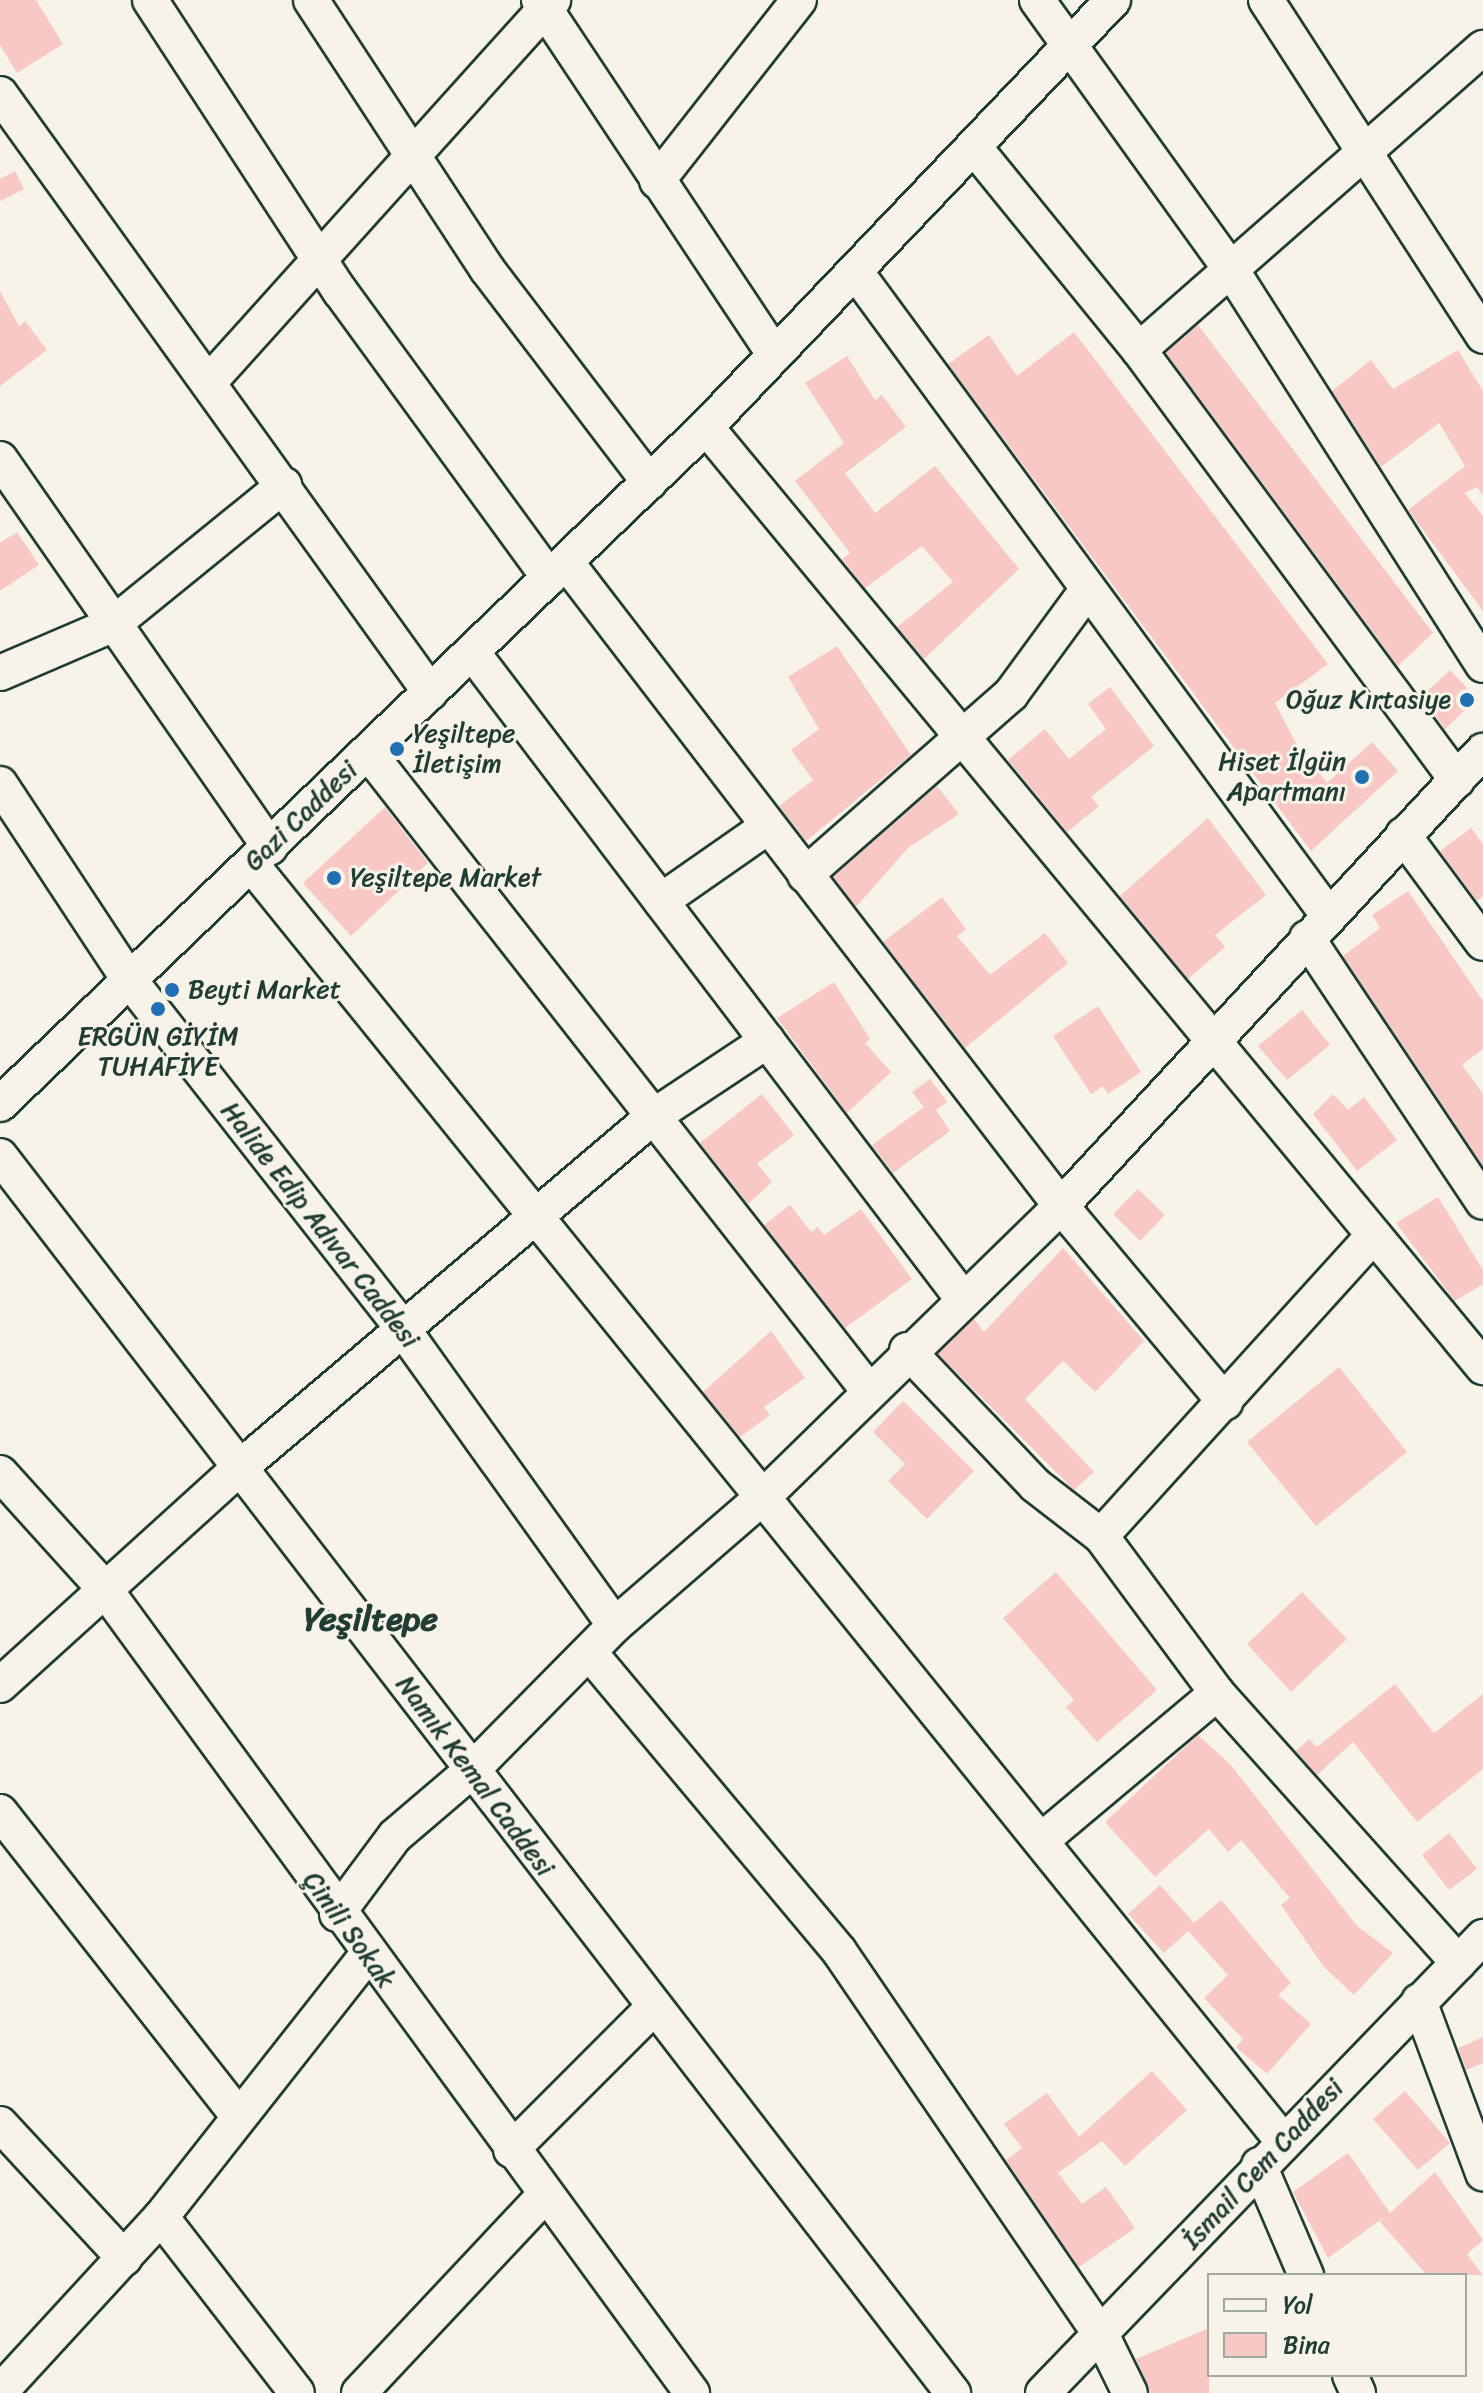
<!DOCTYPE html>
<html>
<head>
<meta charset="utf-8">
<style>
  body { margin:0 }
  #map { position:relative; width:1483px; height:2393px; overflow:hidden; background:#f7f3e8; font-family:Sriracha,sans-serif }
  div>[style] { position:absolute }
  .building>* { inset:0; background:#f8c8c4 }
  .roads { filter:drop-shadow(2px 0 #1f3d34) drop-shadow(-2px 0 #1f3d34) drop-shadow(0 2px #1f3d34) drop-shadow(0 -2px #1f3d34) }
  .minor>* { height:34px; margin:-17px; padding:0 17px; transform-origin:17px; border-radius:17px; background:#f7f3e8 }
  .dots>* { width:22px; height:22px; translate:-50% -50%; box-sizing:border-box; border:4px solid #f7f3e8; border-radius:50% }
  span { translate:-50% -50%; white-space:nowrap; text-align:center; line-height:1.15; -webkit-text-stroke:6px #f7f3e8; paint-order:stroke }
  .poi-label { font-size:26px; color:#1f3d34 }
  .right { translate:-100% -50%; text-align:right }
  .left { translate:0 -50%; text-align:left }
  .street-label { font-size:26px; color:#1f3d34 }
  .district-label { font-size:34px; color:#1f3d34; font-weight:700 }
  .legend { position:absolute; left:1207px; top:2273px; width:260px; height:104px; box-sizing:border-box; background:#f7f3e8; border:2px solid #a1aaa0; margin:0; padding:10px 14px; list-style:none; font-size:24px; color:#1f3d34 }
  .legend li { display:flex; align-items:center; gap:16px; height:40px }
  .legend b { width:40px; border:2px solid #a1aaa0 }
</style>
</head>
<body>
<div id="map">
  <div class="building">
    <i style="clip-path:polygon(0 0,36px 0,63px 44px,17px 73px,0 45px)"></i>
    <i style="clip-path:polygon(15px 171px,24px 189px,0 201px,0 179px)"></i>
    <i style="clip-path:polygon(0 291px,19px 326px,25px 321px,47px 350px,0 386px)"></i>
    <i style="clip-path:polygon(1198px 325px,1433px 633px,1398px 666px,1166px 353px)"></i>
    <i style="clip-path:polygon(1074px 332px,1328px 664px,1275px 703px,1296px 743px,1327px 783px,1372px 742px,1398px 771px,1311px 851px,948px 364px,989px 335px,1017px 376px)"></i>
    <i style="clip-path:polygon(1458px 350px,1483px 391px,1483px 496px,1477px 487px,1465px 493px,1483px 516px,1483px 611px,1408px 510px,1465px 466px,1439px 423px,1381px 467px,1332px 391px,1371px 360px,1393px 389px)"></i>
    <i style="clip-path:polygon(847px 356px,875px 400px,882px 395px,906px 427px,845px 473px,875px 513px,935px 466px,1019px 569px,924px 659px,897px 627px,953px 582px,922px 546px,865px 588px,842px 559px,850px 553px,795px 481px,844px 443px,805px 383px)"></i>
    <i style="clip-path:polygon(17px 532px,39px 565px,0 591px,0 543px)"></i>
    <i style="clip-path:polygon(837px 646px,911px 755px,806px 841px,779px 806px,813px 780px,791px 750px,819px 729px,788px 677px)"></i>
    <i style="clip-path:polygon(1450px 670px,1477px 699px,1445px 729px,1421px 697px)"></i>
    <i style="clip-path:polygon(1110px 687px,1154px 746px,1091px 797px,1099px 806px,1067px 832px,1008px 760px,1045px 729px,1069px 759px,1106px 729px,1088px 704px)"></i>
    <i style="clip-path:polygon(937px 786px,959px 814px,908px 848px,856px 907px,833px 877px)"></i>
    <i style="clip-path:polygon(385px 807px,428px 863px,351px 936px,303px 883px)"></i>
    <i style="clip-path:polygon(1208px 818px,1266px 895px,1215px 935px,1225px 947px,1188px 979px,1120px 896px)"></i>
    <i style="clip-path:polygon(1471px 828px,1483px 844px,1483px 896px,1477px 901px,1440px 851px)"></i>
    <i style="clip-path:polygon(1408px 891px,1483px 1001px,1483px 1049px,1462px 1065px,1483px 1094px,1483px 1166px,1343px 956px,1380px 928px,1372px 915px)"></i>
    <i style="clip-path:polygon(942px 897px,966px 929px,957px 936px,990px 975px,1045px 933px,1068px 963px,965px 1048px,883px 942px)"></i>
    <i style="clip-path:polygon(834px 982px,870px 1039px,865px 1043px,891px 1072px,847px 1113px,777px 1018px)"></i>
    <i style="clip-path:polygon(1098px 1006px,1141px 1072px,1108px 1094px,1103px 1086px,1091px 1094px,1053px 1036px)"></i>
    <i style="clip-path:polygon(1302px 1010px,1330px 1045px,1287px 1080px,1258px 1046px)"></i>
    <i style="clip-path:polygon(930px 1079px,947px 1102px,936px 1110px,950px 1131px,893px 1173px,872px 1145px,924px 1107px,912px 1092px)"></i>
    <i style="clip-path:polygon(762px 1094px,794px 1135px,757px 1164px,772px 1182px,748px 1204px,700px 1143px)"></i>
    <i style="clip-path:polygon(1333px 1094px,1348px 1110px,1364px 1097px,1397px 1140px,1357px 1171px,1313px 1114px)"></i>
    <i style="clip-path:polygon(1138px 1189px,1165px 1215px,1140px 1241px,1113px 1214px)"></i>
    <i style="clip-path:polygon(1438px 1197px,1483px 1270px,1483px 1284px,1455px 1301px,1396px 1223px)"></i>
    <i style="clip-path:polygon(790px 1205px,811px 1232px,818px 1227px,824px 1235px,861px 1209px,912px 1279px,845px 1328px,764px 1225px)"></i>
    <i style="clip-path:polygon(1063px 1248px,1144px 1341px,1095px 1392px,1063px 1361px,1025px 1399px,1094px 1472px,1074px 1490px,938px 1354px,974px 1319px,984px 1332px)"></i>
    <i style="clip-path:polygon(771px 1331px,805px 1378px,764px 1407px,770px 1415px,740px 1437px,703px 1392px)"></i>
    <i style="clip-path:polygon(1339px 1367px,1407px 1452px,1316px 1526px,1247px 1442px)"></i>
    <i style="clip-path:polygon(903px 1401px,974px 1471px,927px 1519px,888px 1481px,905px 1464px,873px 1432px)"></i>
    <i style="clip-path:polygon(1056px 1572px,1157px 1690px,1097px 1742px,1066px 1707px,1074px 1700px,1003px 1618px)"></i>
    <i style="clip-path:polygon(1302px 1592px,1347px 1639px,1291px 1692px,1247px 1644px)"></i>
    <i style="clip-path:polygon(1395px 1684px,1434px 1733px,1483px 1694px,1483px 1769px,1417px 1822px,1353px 1742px,1317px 1775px,1296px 1751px,1309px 1739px,1317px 1747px)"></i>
    <i style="clip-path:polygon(1198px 1735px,1230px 1764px,1357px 1926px,1393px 1953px,1354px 1995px,1324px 1967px,1281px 1905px,1290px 1898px,1241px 1840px,1228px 1852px,1209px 1829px,1155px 1877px,1105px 1822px)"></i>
    <i style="clip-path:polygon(1449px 1833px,1477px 1869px,1449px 1890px,1422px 1855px)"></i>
    <i style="clip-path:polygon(1160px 1885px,1194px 1923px,1221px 1900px,1291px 1983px,1278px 1995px,1311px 2024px,1267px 2074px,1236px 2047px,1243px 2039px,1204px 1998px,1228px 1975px,1188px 1931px,1164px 1953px,1128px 1914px)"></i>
    <i style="clip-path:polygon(1483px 2037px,1483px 2063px,1466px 2070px,1458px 2048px)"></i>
    <i style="clip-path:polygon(1152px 2071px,1187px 2110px,1125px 2166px,1102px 2141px,1058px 2173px,1082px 2204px,1106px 2187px,1135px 2228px,1079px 2267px,1006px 2160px,1022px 2148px,1004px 2124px,1047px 2093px,1079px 2137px)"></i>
    <i style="clip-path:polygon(1405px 2091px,1450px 2143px,1418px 2170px,1373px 2119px)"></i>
    <i style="clip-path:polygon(1348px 2153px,1390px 2213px,1435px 2172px,1483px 2240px,1467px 2254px,1483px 2275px,1427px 2275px,1380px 2222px,1386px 2216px,1328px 2258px,1293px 2192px)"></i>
    <i style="clip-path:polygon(1209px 2328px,1209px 2393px,1150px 2393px,1136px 2359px)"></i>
  </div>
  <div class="roads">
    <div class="minor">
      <i style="left:150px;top:0;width:348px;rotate:56.9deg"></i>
      <i style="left:340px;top:291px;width:355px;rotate:53.9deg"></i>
      <i style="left:311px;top:0;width:321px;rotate:56.8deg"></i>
      <i style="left:487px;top:269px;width:268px;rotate:52.7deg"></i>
      <i style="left:539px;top:0;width:426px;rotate:56.4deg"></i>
      <i style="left:1037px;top:0;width:334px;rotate:54.3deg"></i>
      <i style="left:1232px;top:271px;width:467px;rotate:57.5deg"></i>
      <i style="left:1266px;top:0;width:400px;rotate:57.1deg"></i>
      <i style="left:0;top:94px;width:737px;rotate:54.28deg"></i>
      <i style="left:974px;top:147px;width:262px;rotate:50.9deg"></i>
      <i style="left:1139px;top:350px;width:535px;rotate:53.52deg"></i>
      <i style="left:657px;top:181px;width:230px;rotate:-51.9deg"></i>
      <i style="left:855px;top:271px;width:799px;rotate:53.7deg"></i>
      <i style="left:1139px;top:350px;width:458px;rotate:-41.3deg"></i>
      <i style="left:210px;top:381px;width:513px;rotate:-48deg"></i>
      <i style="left:706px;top:427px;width:1220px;rotate:50.42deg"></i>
      <i style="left:0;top:459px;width:473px;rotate:55.2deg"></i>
      <i style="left:566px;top:562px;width:812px;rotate:52.45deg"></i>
      <i style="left:1061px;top:1206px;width:256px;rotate:50.1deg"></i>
      <i style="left:472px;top:652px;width:812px;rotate:52.81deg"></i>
      <i style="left:0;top:673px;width:122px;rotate:-23.2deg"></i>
      <i style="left:112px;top:625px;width:222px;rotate:-39.1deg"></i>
      <i style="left:368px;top:752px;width:811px;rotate:51.91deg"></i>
      <i style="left:0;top:784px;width:232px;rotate:56.6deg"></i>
      <i style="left:128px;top:978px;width:444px;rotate:51.9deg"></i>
      <i style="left:402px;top:1328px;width:365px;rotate:54.4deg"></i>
      <i style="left:1403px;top:835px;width:134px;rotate:53.5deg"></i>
      <i style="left:251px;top:864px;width:1640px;rotate:51.06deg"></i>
      <i style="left:805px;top:875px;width:274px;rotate:-41.3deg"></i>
      <i style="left:1011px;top:694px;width:129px;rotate:-53.8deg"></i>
      <i style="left:661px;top:901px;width:129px;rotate:-34.9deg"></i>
      <i style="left:1307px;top:938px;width:317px;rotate:56.3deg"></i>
      <i style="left:0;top:1104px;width:978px;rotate:-43.8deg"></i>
      <i style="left:706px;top:427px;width:590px;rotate:-46.37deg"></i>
      <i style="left:0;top:1156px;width:1562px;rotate:52.39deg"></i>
      <i style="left:907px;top:1350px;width:186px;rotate:46.5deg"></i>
      <i style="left:1035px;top:1485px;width:83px;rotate:37.7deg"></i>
      <i style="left:1101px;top:1536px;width:195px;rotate:53.5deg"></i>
      <i style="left:1217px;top:1693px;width:362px;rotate:48.2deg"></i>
      <i style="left:0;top:1473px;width:155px;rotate:47.9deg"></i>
      <i style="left:104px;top:1588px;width:997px;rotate:53.85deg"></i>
      <i style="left:1101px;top:1536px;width:406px;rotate:-47.8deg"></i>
      <i style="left:589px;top:1652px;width:390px;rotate:50.1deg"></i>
      <i style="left:839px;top:1951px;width:468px;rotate:55.7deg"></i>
      <i style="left:1103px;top:2338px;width:61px;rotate:63.9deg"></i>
      <i style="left:0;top:1685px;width:328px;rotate:-42.2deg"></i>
      <i style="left:243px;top:1465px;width:539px;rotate:-40.34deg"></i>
      <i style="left:654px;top:1116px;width:136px;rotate:-33.6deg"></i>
      <i style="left:0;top:1812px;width:386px;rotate:51.9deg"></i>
      <i style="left:1043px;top:1839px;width:227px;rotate:-40deg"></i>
      <i style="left:337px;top:1914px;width:97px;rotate:-53.4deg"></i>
      <i style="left:395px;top:1836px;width:99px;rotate:-40.5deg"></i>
      <i style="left:470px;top:1772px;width:206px;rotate:-45.4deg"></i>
      <i style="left:615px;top:1625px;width:197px;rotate:-40.9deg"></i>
      <i style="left:764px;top:1496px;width:415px;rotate:-44.3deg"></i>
      <i style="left:1061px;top:1206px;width:621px;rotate:-47.15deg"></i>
      <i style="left:1419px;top:2001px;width:184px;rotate:69.6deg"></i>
      <i style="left:0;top:2124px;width:183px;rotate:47.2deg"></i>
      <i style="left:511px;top:2150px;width:201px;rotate:-45deg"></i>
      <i style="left:1259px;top:2165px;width:120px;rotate:66.9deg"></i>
      <i style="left:161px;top:2217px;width:222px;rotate:52.3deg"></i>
      <i style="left:1350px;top:2375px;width:20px;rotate:66deg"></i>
      <i style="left:0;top:2392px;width:238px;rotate:-47.4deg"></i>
      <i style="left:161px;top:2217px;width:333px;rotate:-51.8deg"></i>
      <i style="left:359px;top:2393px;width:269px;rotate:-46.8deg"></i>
      <i style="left:1043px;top:2393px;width:634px;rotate:-46.02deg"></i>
    </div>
  </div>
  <div class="dots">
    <i style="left:1467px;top:700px;background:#1f6fb2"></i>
    <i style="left:397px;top:749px;background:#1f6fb2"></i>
    <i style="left:1362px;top:777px;background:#1f6fb2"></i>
    <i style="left:334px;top:878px;background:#1f6fb2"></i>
    <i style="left:172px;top:990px;background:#1f6fb2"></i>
    <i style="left:158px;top:1009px;background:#1f6fb2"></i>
  </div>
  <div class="poi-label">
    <span class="right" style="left:1451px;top:700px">Oğuz Kırtasiye</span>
    <span class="left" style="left:413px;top:749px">Yeşiltepe<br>İletişim</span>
    <span class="right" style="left:1346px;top:777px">Hiset İlgün<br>Apartmanı</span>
    <span class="left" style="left:350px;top:878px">Yeşiltepe Market</span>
    <span class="left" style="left:188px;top:990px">Beyti Market</span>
    <span style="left:158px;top:1052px">ERGÜN GİYİM<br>TUHAFİYE</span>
  </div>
  <div class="street-label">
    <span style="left:301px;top:816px;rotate:-44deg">Gazi Caddesi</span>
    <span style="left:320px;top:1225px;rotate:52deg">Halide Edip Adıvar Caddesi</span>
    <span style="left:475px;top:1776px;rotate:53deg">Namık Kemal Caddesi</span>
    <span style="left:349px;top:1930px;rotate:54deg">Çinili Sokak</span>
    <span style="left:1263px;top:2164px;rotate:-47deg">İsmail Cem Caddesi</span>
  </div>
  <div class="district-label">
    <span style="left:371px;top:1620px">Yeşiltepe</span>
  </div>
  <ul class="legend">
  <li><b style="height:10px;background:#f7f3e8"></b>Yol</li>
  <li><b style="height:22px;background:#f8c8c4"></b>Bina</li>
  </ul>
</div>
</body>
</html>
